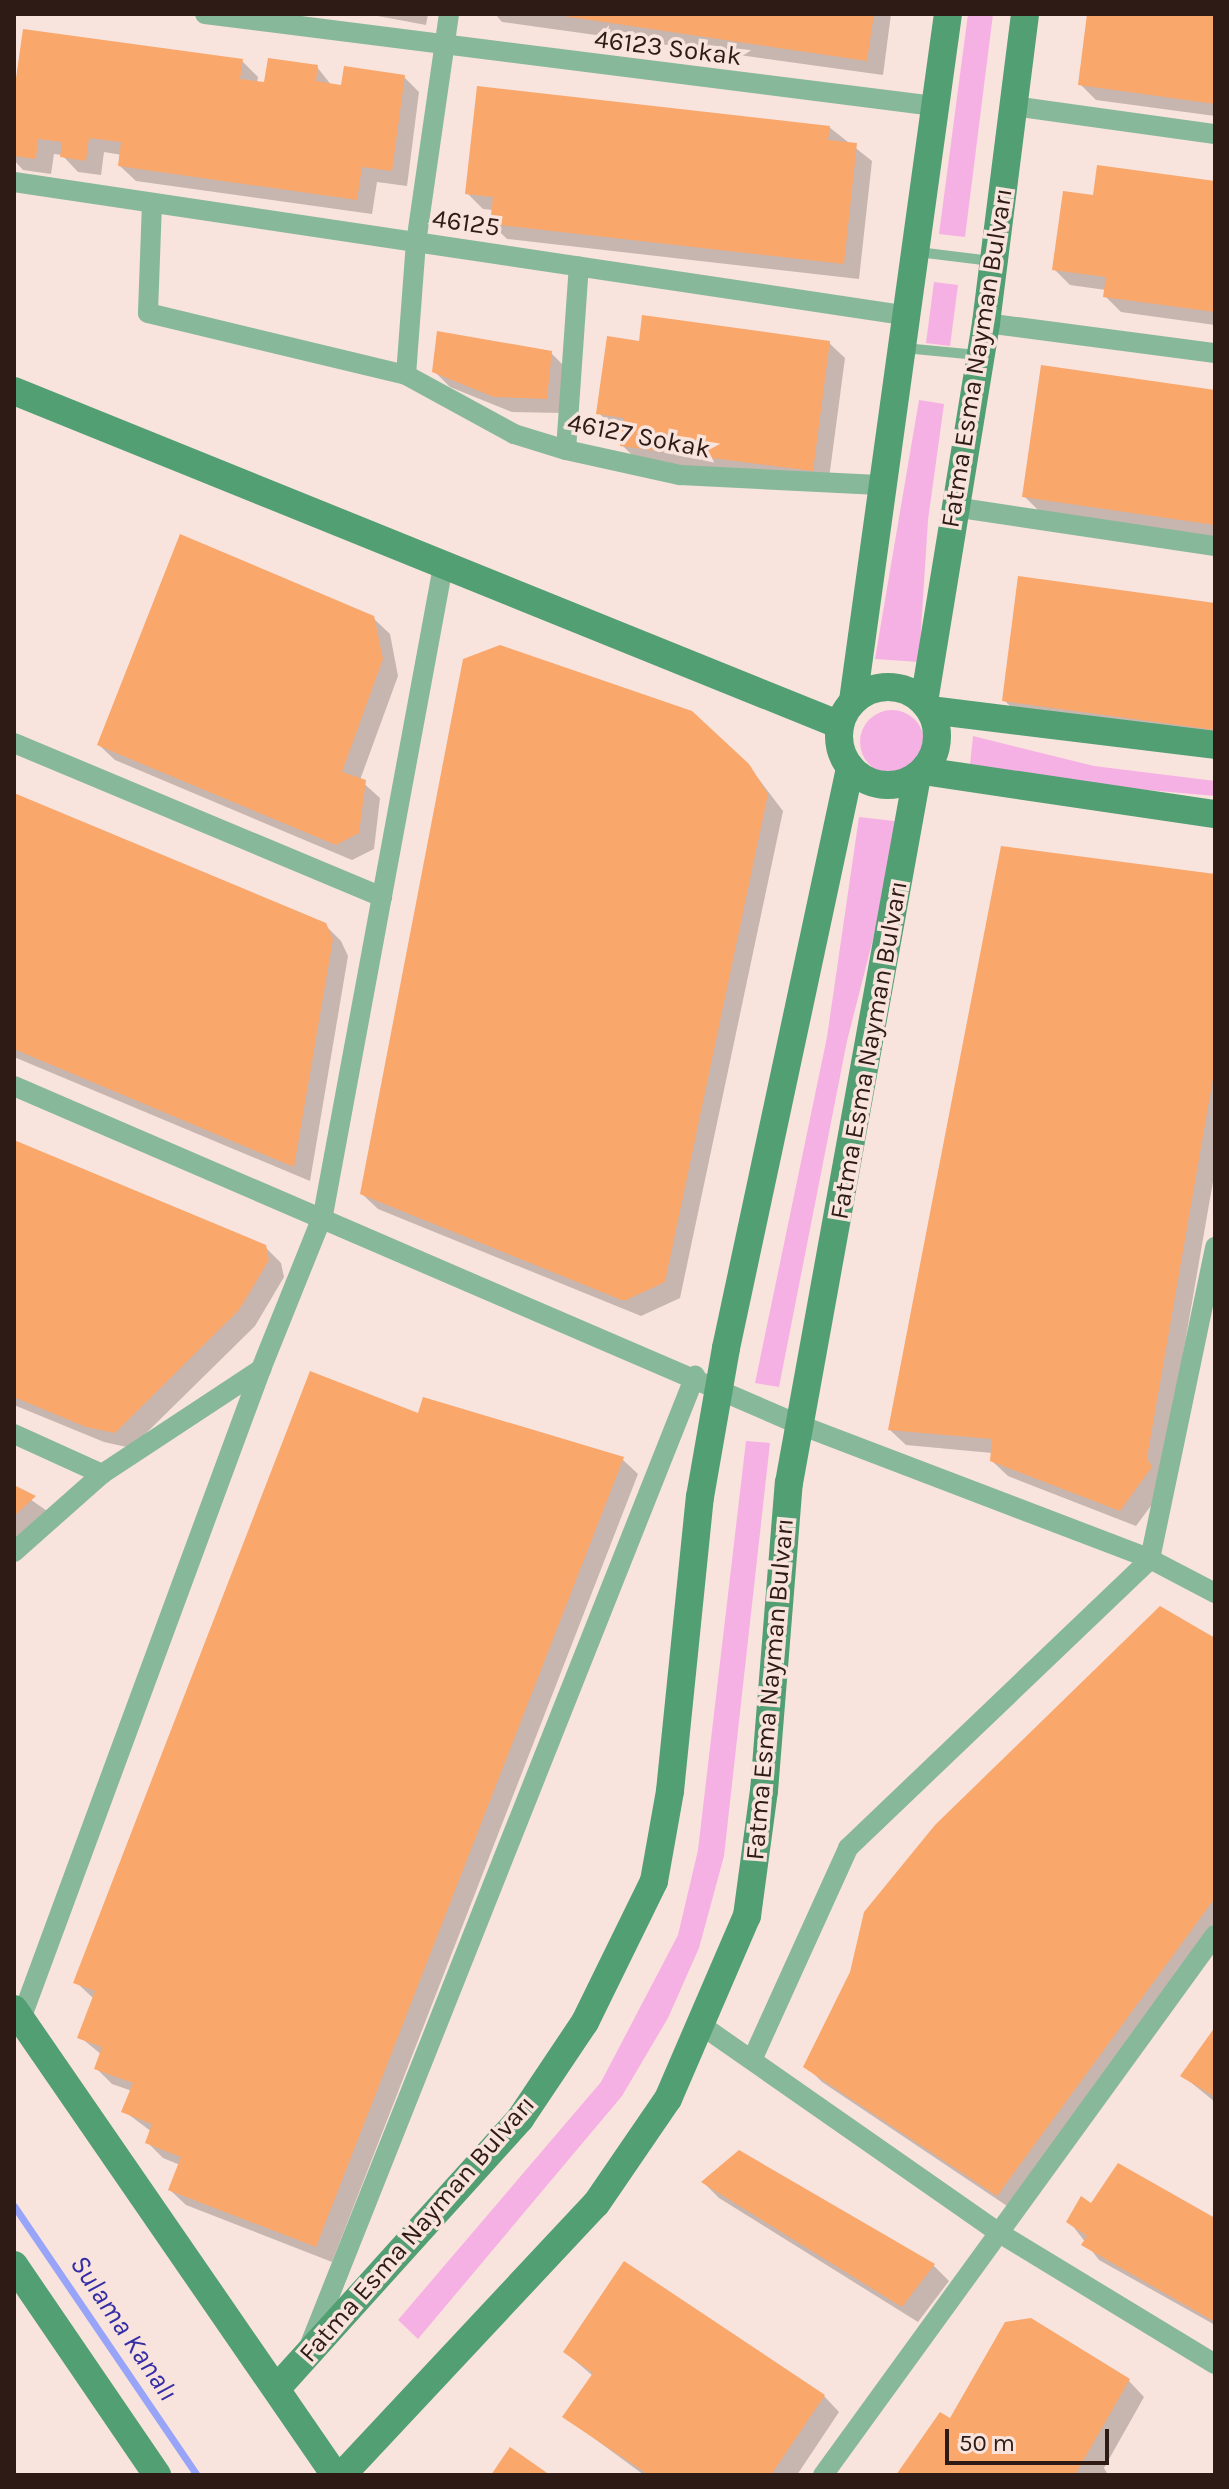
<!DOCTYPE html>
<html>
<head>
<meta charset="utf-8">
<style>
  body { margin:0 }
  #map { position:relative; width:1229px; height:2489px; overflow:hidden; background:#f9e3dd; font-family:Karla,sans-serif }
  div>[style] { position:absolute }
  .green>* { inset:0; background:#f6b1e4 }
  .round { border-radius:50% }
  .shadow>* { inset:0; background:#0003 }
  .stream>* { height:7px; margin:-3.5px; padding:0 3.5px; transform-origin:3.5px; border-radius:3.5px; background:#97a4f8 }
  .building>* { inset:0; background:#f9a76b }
  .lane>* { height:10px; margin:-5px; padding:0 5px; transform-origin:5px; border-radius:5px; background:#87b899 }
  .street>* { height:20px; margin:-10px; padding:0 10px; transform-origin:10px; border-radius:10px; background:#87b899 }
  .secondary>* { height:28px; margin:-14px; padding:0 14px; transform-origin:14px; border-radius:14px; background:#519f72 }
  .secondary>.ring { margin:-14px; padding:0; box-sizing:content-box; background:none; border:28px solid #519f72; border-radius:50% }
  span { translate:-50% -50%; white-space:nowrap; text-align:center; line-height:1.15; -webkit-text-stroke:7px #f9e3dd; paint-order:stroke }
  .street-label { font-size:26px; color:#2e1b16 }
  .water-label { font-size:28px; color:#342ea6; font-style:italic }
  .frame { position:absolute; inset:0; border:16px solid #2e1b16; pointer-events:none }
  .scale { position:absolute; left:945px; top:2429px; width:164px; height:36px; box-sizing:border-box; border:4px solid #2e1b16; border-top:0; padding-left:10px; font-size:24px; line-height:28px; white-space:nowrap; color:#2e1b16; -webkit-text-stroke:6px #f9e3dd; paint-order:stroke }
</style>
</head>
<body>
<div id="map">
  <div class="green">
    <i style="clip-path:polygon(968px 14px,993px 14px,965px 237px,939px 234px)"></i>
    <i style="clip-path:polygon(934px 282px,958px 285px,950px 346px,926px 343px)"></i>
    <i style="clip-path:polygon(919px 400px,944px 404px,928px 520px,919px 662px,875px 659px)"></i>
    <i class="round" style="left:860px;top:710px;width:64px;height:64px"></i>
    <i style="clip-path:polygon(973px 736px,1094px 766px,1215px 781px,1215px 796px,969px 774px)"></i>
    <i style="clip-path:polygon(859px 817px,903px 822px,847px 1041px,779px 1387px,755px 1383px,827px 1037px)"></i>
    <i style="clip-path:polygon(746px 1441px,770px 1443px,724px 1856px,699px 1948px,668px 2018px,622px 2096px,418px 2339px,398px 2320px,601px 2082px,678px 1935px,698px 1850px)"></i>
  </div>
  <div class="shadow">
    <i style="clip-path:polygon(367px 14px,428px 14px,426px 25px)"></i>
    <i style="clip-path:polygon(495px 14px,891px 14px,883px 75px,502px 22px)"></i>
    <i style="clip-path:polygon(1089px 14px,1215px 14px,1215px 116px,1096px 100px,1080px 84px)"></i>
    <i style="clip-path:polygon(242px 61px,258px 77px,257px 83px,266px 85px,317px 67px,332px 86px,343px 87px,404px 77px,419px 92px,407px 186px,377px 182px,372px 214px,136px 181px,120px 166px,122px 155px,104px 152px,101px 175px,78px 172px,62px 155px,54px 154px,51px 174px,23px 170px,14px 160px,14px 107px)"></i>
    <i style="clip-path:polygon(829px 127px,872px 161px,859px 279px,507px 239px,492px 224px,493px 210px,483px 209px,467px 193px)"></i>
    <i style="clip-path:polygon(1215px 183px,1215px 325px,1121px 312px,1105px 296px,1106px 290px,1070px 285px,1054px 269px,1095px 197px)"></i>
    <i style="clip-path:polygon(640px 343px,829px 343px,845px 358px,828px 486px,638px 461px,622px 445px,624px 431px,614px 429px,599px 413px)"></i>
    <i style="clip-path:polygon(551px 353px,567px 369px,562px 413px,512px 412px,450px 387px,434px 371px)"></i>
    <i style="clip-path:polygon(1215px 392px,1215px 538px,1040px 512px,1024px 496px)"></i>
    <i style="clip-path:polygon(1215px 605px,1215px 742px,1020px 716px,1004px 700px)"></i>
    <i style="clip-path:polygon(373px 618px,390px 634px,398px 676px,360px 780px,380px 798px,374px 849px,352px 860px,115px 760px,99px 745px)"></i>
    <i style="clip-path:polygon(748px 765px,783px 811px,680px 1298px,641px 1316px,378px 1209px,362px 1194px)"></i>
    <i style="clip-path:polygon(14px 795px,325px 925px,341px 941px,348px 956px,310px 1181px,14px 1057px)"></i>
    <i style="clip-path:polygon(1215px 876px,1215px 1170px,1162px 1475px,1167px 1484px,1136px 1526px,1008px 1476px,992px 1461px,992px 1453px,906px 1445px,890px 1430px)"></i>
    <i style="clip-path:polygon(14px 1142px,265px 1247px,281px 1263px,284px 1277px,255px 1326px,131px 1448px,104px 1442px,14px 1405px)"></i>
    <i style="clip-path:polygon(420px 1415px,622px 1459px,638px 1474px,332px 2262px,186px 2205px,170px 2190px,180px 2165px,163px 2158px,147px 2142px,152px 2132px,124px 2111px,132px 2091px,112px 2084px,96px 2068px,102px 2055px,80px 2037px,94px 1999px,76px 1982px)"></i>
    <i style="clip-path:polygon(14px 1488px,50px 1513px,14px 1545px)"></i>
    <i style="clip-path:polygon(1215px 1640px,1215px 1933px,1013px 2210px,822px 2082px,806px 2066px)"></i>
    <i style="clip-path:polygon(1215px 2030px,1215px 2102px,1183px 2076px)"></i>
    <i style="clip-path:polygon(704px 2183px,934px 2266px,949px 2281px,918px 2322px,719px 2198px)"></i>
    <i style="clip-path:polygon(1092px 2206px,1215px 2219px,1215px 2325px,1099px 2260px,1069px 2221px)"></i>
    <i style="clip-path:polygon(1006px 2324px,1129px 2381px,1144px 2397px,1104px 2468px,1108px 2475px,899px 2475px,951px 2421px)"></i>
    <i style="clip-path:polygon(565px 2352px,824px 2396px,839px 2412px,797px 2475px,644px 2475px,565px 2417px,593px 2376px)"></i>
  </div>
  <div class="stream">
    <i style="left:14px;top:2206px;width:325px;rotate:55.8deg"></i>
  </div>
  <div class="building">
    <i style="clip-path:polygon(550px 14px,874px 14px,867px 61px)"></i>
    <i style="clip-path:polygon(1087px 14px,1215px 14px,1215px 104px,1078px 85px)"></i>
    <i style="clip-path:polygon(23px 29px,243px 59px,240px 79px,264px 82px,268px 58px,318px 65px,316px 81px,341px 85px,344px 66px,405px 75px,392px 171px,362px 167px,357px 200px,118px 166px,121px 142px,89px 138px,86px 161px,60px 157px,62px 142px,38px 139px,36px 159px,14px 156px,14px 92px)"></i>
    <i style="clip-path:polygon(477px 86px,830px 126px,828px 140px,857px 143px,844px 264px,490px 224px,493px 197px,465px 194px)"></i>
    <i style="clip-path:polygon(1097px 165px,1215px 181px,1215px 312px,1103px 297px,1106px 277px,1052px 270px,1063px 191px,1093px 195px)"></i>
    <i style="clip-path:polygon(642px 315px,830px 341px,813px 471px,620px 446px,624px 418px,596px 414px,607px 336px,639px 341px)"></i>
    <i style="clip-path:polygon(437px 331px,552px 351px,547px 399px,494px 397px,432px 372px)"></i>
    <i style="clip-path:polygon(1041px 365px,1215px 390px,1215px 525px,1022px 497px)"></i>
    <i style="clip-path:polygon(180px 534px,374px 616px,383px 659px,342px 772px,366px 780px,359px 833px,336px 845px,97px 745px)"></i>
    <i style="clip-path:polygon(1018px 576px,1215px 603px,1215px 730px,1002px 701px)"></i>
    <i style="clip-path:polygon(500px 645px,692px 711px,749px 764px,768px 794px,665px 1282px,624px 1301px,360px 1194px,463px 659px)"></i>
    <i style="clip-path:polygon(14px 793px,326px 923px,333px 939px,294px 1167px,14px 1049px)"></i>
    <i style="clip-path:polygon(1001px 846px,1215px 874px,1215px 1067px,1147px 1458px,1152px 1467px,1120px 1511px,990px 1461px,992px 1439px,888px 1430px)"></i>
    <i style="clip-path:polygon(14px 1140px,266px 1245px,269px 1260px,239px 1310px,115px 1433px,86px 1427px,14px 1397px)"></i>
    <i style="clip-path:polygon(310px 1371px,418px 1413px,423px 1397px,624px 1457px,316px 2247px,168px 2190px,181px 2157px,145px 2143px,152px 2124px,121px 2112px,133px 2083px,94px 2069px,102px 2047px,77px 2038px,95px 1991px,73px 1983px)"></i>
    <i style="clip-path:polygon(14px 1485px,36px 1496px,14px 1516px)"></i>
    <i style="clip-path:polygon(1160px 1606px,1215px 1638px,1215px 1898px,997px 2196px,803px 2067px,850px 1972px,864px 1912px,935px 1825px)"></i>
    <i style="clip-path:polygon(1215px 2027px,1215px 2097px,1180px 2076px)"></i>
    <i style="clip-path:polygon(739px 2150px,935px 2264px,902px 2307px,701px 2182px)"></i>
    <i style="clip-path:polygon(1118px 2163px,1215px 2218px,1215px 2322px,1081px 2245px,1087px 2236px,1066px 2222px,1081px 2196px,1091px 2203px)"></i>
    <i style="clip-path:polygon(624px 2261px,825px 2395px,771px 2475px,649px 2475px,562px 2417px,593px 2373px,563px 2352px)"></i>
    <i style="clip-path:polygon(1031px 2318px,1130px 2379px,1075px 2475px,896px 2475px,940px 2412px,950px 2418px,1005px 2322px)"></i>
    <i style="clip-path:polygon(510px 2447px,550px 2475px,491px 2475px)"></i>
  </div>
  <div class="lane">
    <i style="left:918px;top:252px;width:74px;rotate:7deg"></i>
    <i style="left:904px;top:348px;width:74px;rotate:5.4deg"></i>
  </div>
  <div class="street">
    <i style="left:205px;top:14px;width:735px;rotate:7.19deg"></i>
    <i style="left:449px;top:14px;width:230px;rotate:98.2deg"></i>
    <i style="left:416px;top:242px;width:133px;rotate:94.3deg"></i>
    <i style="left:406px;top:375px;width:123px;rotate:28.6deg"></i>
    <i style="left:514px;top:434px;width:54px;rotate:17.1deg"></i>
    <i style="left:566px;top:450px;width:117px;rotate:12.4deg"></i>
    <i style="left:680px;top:475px;width:199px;rotate:2.9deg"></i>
    <i style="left:1013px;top:106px;width:204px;rotate:7.9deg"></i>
    <i style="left:14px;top:182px;width:906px;rotate:8.51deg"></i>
    <i style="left:152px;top:203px;width:110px;rotate:92.1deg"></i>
    <i style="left:148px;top:313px;width:265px;rotate:13.5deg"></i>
    <i style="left:986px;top:323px;width:231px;rotate:7.5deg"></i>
    <i style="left:566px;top:450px;width:184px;rotate:-86deg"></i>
    <i style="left:954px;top:507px;width:264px;rotate:8.5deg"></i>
    <i style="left:14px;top:743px;width:399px;rotate:22.7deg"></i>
    <i style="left:14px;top:1086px;width:856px;rotate:23.33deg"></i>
    <i style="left:800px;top:1425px;width:375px;rotate:20.9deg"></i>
    <i style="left:1150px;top:1559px;width:73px;rotate:27.6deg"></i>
    <i style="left:14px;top:1434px;width:97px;rotate:24.4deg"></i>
    <i style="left:102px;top:1474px;width:191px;rotate:-33.4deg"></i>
    <i style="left:261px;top:1369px;width:166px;rotate:-68.1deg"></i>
    <i style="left:323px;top:1215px;width:660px;rotate:-79.52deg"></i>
    <i style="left:14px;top:1552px;width:118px;rotate:-41.6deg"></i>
    <i style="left:21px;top:2019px;width:693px;rotate:-69.73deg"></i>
    <i style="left:704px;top:2027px;width:362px;rotate:34.9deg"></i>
    <i style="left:1001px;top:2234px;width:250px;rotate:31.3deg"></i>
    <i style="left:752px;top:2060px;width:233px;rotate:-65.6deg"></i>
    <i style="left:848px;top:1848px;width:418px;rotate:-43.7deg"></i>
    <i style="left:1150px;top:1559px;width:319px;rotate:-78.2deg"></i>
    <i style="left:311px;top:2342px;width:1040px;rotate:-68.32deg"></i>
    <i style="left:823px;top:2475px;width:667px;rotate:-54.02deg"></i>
  </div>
  <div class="secondary">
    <i style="left:14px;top:391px;width:891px;rotate:22.02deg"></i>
    <i class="ring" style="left:839px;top:687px;width:70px;height:70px"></i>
    <i style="left:853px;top:701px;width:694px;rotate:-82.13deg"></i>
    <i style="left:924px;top:702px;width:384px;rotate:-80.7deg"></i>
    <i style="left:986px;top:323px;width:311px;rotate:-82.8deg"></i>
    <i style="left:930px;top:710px;width:287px;rotate:7deg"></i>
    <i style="left:923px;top:771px;width:295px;rotate:8.4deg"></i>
    <i style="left:14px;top:2009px;width:566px;rotate:55.44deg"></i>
    <i style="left:14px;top:2265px;width:254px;rotate:55.7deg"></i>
    <i style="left:277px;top:2388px;width:363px;rotate:-47.9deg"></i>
    <i style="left:520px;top:2119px;width:117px;rotate:-56.2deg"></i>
    <i style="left:585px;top:2022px;width:157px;rotate:-63.9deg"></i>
    <i style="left:654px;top:1881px;width:91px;rotate:-79.9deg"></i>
    <i style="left:670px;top:1791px;width:296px;rotate:-84.2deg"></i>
    <i style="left:700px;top:1497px;width:151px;rotate:-80.1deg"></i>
    <i style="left:726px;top:1348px;width:593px;rotate:-77.93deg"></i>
    <i style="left:342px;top:2475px;width:371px;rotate:-46.9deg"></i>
    <i style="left:596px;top:2204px;width:127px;rotate:-55.6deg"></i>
    <i style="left:668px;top:2099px;width:199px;rotate:-66.7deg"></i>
    <i style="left:747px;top:1916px;width:126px;rotate:-82.3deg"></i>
    <i style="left:764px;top:1791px;width:309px;rotate:-85.4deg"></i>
    <i style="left:789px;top:1483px;width:718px;rotate:-79.74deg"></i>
  </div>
  <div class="street-label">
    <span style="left:668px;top:48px;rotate:7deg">46123 Sokak</span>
    <span style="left:466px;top:223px;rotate:8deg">46125</span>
    <span style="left:977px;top:358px;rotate:-81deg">Fatma Esma Nayman Bulvarı</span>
    <span style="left:639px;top:436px;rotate:11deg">46127 Sokak</span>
    <span style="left:869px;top:1050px;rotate:-80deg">Fatma Esma Nayman Bulvarı</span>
    <span style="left:770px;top:1689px;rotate:-85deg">Fatma Esma Nayman Bulvarı</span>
    <span style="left:417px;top:2229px;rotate:-49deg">Fatma Esma Nayman Bulvarı</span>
  </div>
  <div class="water-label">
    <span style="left:124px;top:2328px;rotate:56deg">Sulama Kanalı</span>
  </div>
  <div class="frame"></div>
  <div class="scale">50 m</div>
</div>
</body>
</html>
